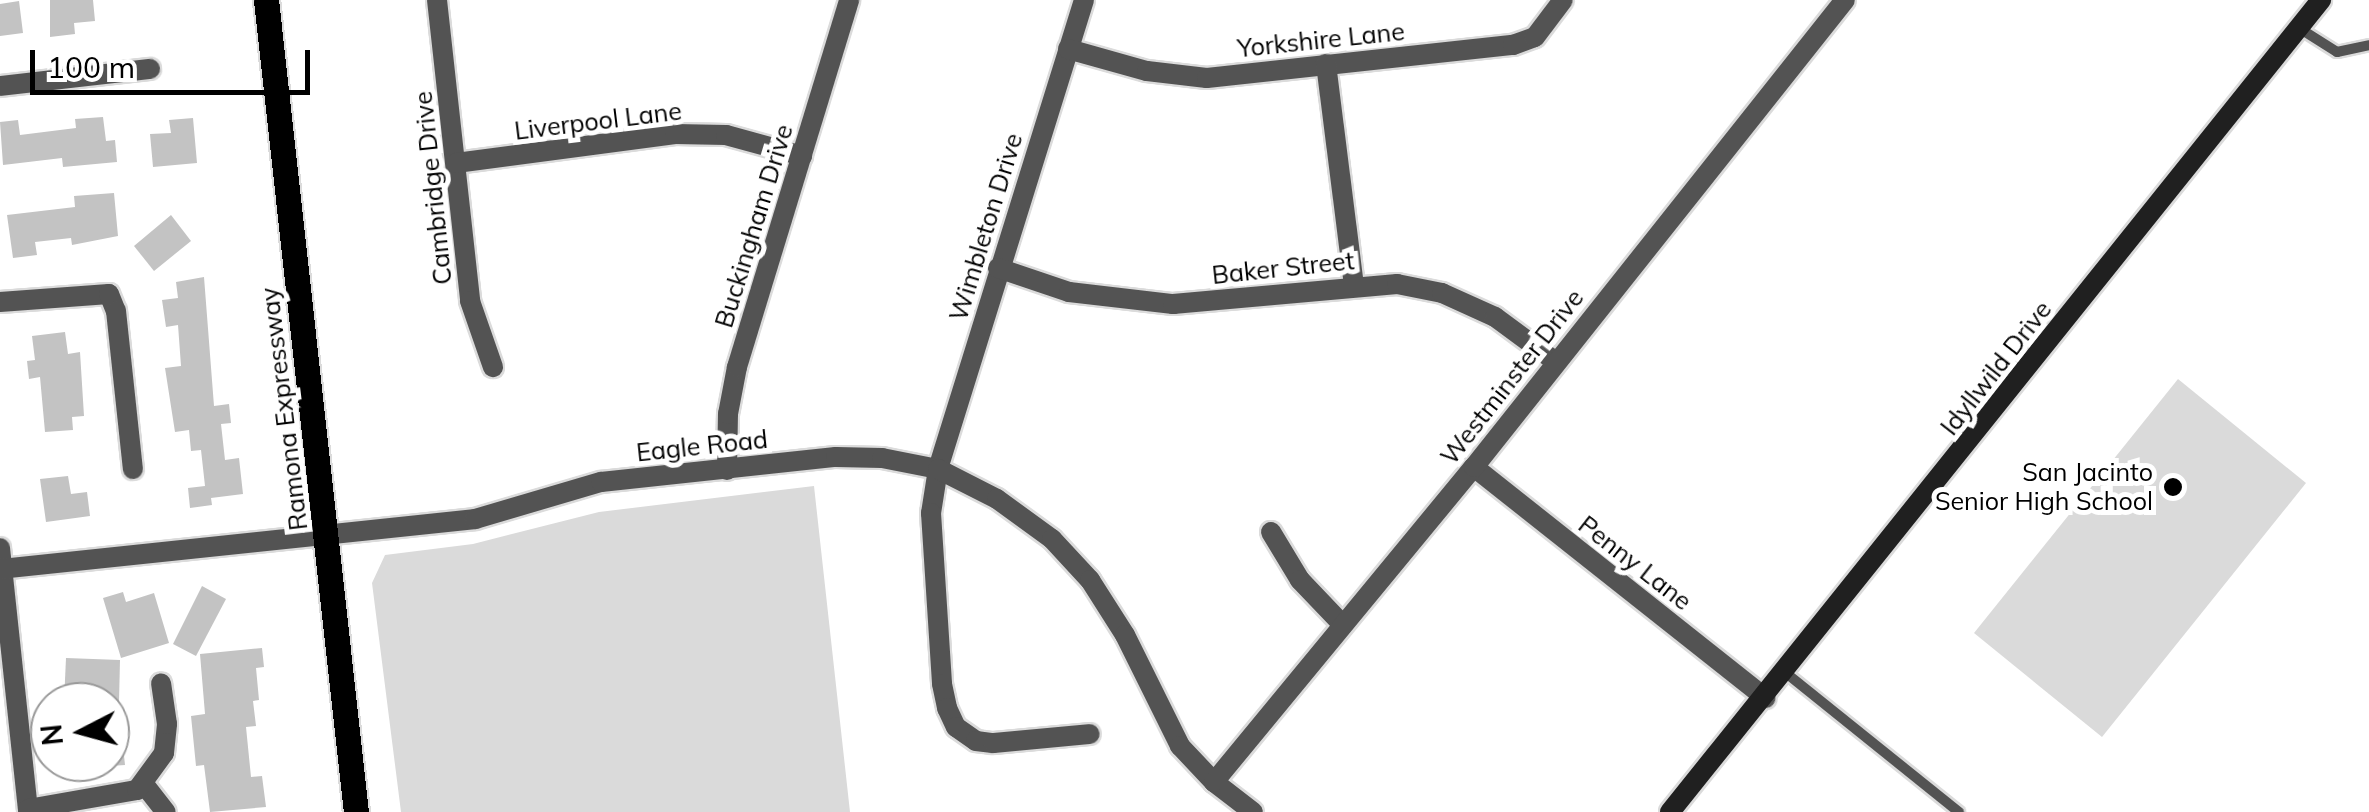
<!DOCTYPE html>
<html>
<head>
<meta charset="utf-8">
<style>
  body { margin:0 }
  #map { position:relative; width:2369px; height:812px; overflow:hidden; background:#fff; font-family:Mulish,sans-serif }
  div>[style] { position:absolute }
  .green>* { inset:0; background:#dadada }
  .building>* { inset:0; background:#c3c3c3 }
  .roads { filter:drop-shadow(2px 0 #dbdbdb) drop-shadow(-2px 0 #dbdbdb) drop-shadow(0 2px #dbdbdb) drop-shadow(0 -2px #dbdbdb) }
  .lane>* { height:10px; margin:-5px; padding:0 5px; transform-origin:5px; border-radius:5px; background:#535353 }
  .street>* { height:20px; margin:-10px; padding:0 10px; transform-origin:10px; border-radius:10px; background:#535353 }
  .secondary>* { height:20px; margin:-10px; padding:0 10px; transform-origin:10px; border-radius:10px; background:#202020 }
  .primary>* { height:25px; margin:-12.5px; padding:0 12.5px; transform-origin:12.5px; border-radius:12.5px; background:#000 }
  .dots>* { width:28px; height:28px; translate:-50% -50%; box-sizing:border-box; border:5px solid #fff; border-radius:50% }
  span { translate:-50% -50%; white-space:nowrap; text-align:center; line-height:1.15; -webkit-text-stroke:10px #fff; paint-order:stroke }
  .street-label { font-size:25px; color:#000 }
  .poi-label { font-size:25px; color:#000 }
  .right { translate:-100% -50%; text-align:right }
  .north { position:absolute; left:30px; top:682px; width:100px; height:100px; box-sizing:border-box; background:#fff; border:2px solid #999; border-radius:50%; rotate:264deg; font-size:28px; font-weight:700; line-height:40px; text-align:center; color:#000 }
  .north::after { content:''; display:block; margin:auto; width:35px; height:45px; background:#000; clip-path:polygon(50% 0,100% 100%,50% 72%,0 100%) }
  .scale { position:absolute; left:30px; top:50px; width:280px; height:45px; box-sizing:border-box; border:5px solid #000; border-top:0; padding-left:12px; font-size:30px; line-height:35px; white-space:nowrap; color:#000; -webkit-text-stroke:8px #fff; paint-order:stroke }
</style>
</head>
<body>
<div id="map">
  <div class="green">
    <i style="clip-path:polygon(2178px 379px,2306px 483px,2102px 737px,1974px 633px)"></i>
    <i style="clip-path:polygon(814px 486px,850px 812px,401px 812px,372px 583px,385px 555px,473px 544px,599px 512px)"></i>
  </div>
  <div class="building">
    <i style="clip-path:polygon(50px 0,93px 0,95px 21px,74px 23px,75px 34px,50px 37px)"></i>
    <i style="clip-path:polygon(19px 1px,23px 33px,0 36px,0 4px)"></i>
    <i style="clip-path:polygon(103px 117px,106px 141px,115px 140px,117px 162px,63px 167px,62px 158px,3px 165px,0 122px,18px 120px,20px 135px,76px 128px,75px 119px)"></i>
    <i style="clip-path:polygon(193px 118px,197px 163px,153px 167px,150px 134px,171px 133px,169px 120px)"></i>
    <i style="clip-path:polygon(114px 193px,118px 236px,72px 245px,71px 238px,35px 242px,37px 255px,13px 258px,7px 215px,75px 207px,74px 196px)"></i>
    <i style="clip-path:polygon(171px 215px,191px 241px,154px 271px,134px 246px)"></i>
    <i style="clip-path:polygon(204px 277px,214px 406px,229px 404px,231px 423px,221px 424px,225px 460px,239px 458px,243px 494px,211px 498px,212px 505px,190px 508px,188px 488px,205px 486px,201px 450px,191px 451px,189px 430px,175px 432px,165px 368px,181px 366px,178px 325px,166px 327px,162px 300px,178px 298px,176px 282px)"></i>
    <i style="clip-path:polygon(65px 332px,68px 354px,80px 352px,84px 416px,72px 417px,73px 430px,45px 432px,40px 377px,29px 379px,27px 361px,35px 360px,32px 336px)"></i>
    <i style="clip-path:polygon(68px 476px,71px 494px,87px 492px,90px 516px,46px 522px,40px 479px)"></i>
    <i style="clip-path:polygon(202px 586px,226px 599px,196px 656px,173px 644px)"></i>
    <i style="clip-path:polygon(123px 592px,126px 602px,154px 593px,169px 643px,121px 658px,103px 598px)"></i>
    <i style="clip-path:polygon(262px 648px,264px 667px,256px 668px,259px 700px,253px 701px,256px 726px,246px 727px,251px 777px,262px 776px,266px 807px,210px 812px,204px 765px,196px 766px,191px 716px,205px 714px,200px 654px)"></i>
    <i style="clip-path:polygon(66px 658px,120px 660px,119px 702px,64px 702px)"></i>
    <i style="clip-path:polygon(120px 718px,125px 765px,110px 766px,110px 719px)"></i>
  </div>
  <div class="roads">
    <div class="lane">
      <i style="left:2299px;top:28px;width:45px;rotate:32.3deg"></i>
      <i style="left:2337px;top:52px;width:33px;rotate:-12deg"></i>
      <i style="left:1786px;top:673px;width:222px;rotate:38.8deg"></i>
    </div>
    <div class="street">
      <i style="left:437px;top:0;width:303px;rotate:83.7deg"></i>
      <i style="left:470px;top:301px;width:70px;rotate:70.8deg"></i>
      <i style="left:1084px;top:0;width:491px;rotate:107.3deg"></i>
      <i style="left:938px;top:469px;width:45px;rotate:99deg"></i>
      <i style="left:931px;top:513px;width:171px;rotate:86.3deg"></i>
      <i style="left:942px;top:684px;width:25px;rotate:78deg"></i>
      <i style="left:947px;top:708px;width:21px;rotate:65deg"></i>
      <i style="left:956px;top:727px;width:24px;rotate:35deg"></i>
      <i style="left:976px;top:741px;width:17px;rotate:7deg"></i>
      <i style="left:993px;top:743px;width:97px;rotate:-5.3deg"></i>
      <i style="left:1068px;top:49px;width:82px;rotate:15.6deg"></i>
      <i style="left:1147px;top:71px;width:60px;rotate:6.7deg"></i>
      <i style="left:1207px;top:78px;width:308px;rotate:-6.2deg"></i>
      <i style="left:1513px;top:45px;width:23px;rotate:-20deg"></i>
      <i style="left:1535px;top:37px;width:46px;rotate:-52.9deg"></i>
      <i style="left:1326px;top:64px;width:223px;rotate:82.8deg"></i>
      <i style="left:0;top:86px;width:151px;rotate:-6.5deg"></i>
      <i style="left:456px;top:163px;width:221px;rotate:-7.5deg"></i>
      <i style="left:675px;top:134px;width:51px;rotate:1.1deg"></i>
      <i style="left:726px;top:135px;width:79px;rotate:15.4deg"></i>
      <i style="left:998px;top:268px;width:75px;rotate:18.7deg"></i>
      <i style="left:1069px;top:292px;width:105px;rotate:6.6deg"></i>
      <i style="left:1173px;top:304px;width:225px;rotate:-5.1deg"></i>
      <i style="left:1397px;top:284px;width:46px;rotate:11.3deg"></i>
      <i style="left:1442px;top:293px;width:58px;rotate:24.4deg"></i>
      <i style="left:1495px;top:317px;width:76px;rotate:36.4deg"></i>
      <i style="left:0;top:302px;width:109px;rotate:-4.2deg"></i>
      <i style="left:109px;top:294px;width:18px;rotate:68deg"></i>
      <i style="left:116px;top:311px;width:159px;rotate:83.9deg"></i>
      <i style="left:1474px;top:467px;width:372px;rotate:38.4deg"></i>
      <i style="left:727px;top:470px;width:56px;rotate:-89deg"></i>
      <i style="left:728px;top:414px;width:48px;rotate:-79.2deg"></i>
      <i style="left:737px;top:367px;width:384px;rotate:-73deg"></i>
      <i style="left:1271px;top:532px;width:56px;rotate:58.9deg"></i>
      <i style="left:1300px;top:580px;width:62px;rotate:46.3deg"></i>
      <i style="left:0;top:548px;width:265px;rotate:83.9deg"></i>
      <i style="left:0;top:569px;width:478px;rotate:-6deg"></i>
      <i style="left:475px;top:519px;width:131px;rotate:-16.4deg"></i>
      <i style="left:601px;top:482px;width:236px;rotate:-6.1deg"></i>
      <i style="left:836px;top:457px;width:46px;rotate:1.2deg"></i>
      <i style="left:882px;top:458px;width:57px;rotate:11.1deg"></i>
      <i style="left:938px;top:469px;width:66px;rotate:27deg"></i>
      <i style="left:997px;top:499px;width:68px;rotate:36deg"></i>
      <i style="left:1052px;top:539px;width:56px;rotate:47.2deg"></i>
      <i style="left:1090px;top:580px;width:65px;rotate:57.5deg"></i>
      <i style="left:1125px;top:635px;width:124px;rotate:63.6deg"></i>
      <i style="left:1180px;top:746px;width:50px;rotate:46.6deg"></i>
      <i style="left:1214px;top:782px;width:49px;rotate:37.6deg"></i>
      <i style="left:1214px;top:782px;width:408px;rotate:-50.5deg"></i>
      <i style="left:1474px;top:467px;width:596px;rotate:-51.54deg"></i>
      <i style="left:143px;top:783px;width:37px;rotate:52deg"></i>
      <i style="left:28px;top:809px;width:111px;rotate:-9.9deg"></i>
      <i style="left:137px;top:790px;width:46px;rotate:-53.9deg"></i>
      <i style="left:164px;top:753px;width:29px;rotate:-84deg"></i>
      <i style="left:167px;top:724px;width:41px;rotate:-98.3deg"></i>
    </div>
    <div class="secondary">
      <i style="left:1670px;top:812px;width:1041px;rotate:-51.28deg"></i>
    </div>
    <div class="primary">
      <i style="left:266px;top:0;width:817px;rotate:83.68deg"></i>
    </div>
  </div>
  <div class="dots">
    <i style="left:2173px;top:487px;background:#000"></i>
  </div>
  <div class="street-label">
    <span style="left:1321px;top:40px;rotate:-6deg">Yorkshire Lane</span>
    <span style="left:598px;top:121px;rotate:-7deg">Liverpool Lane</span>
    <span style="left:433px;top:188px;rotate:-96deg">Cambridge Drive</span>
    <span style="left:754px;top:226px;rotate:-73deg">Buckingham Drive</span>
    <span style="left:986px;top:227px;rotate:-73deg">Wimbleton Drive</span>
    <span style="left:1283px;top:268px;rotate:-6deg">Baker Street</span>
    <span style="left:1996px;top:368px;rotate:-52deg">Idyllwild Drive</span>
    <span style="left:1512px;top:377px;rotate:-52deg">Westminster Drive</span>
    <span style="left:284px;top:409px;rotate:-97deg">Ramona Expressway</span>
    <span style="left:702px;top:446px;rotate:-6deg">Eagle Road</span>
    <span style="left:1635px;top:563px;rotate:38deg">Penny Lane</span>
  </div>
  <div class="poi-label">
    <span class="right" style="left:2153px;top:487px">San Jacinto<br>Senior High School</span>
  </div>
  <div class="north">N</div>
  <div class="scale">100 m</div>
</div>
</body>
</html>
